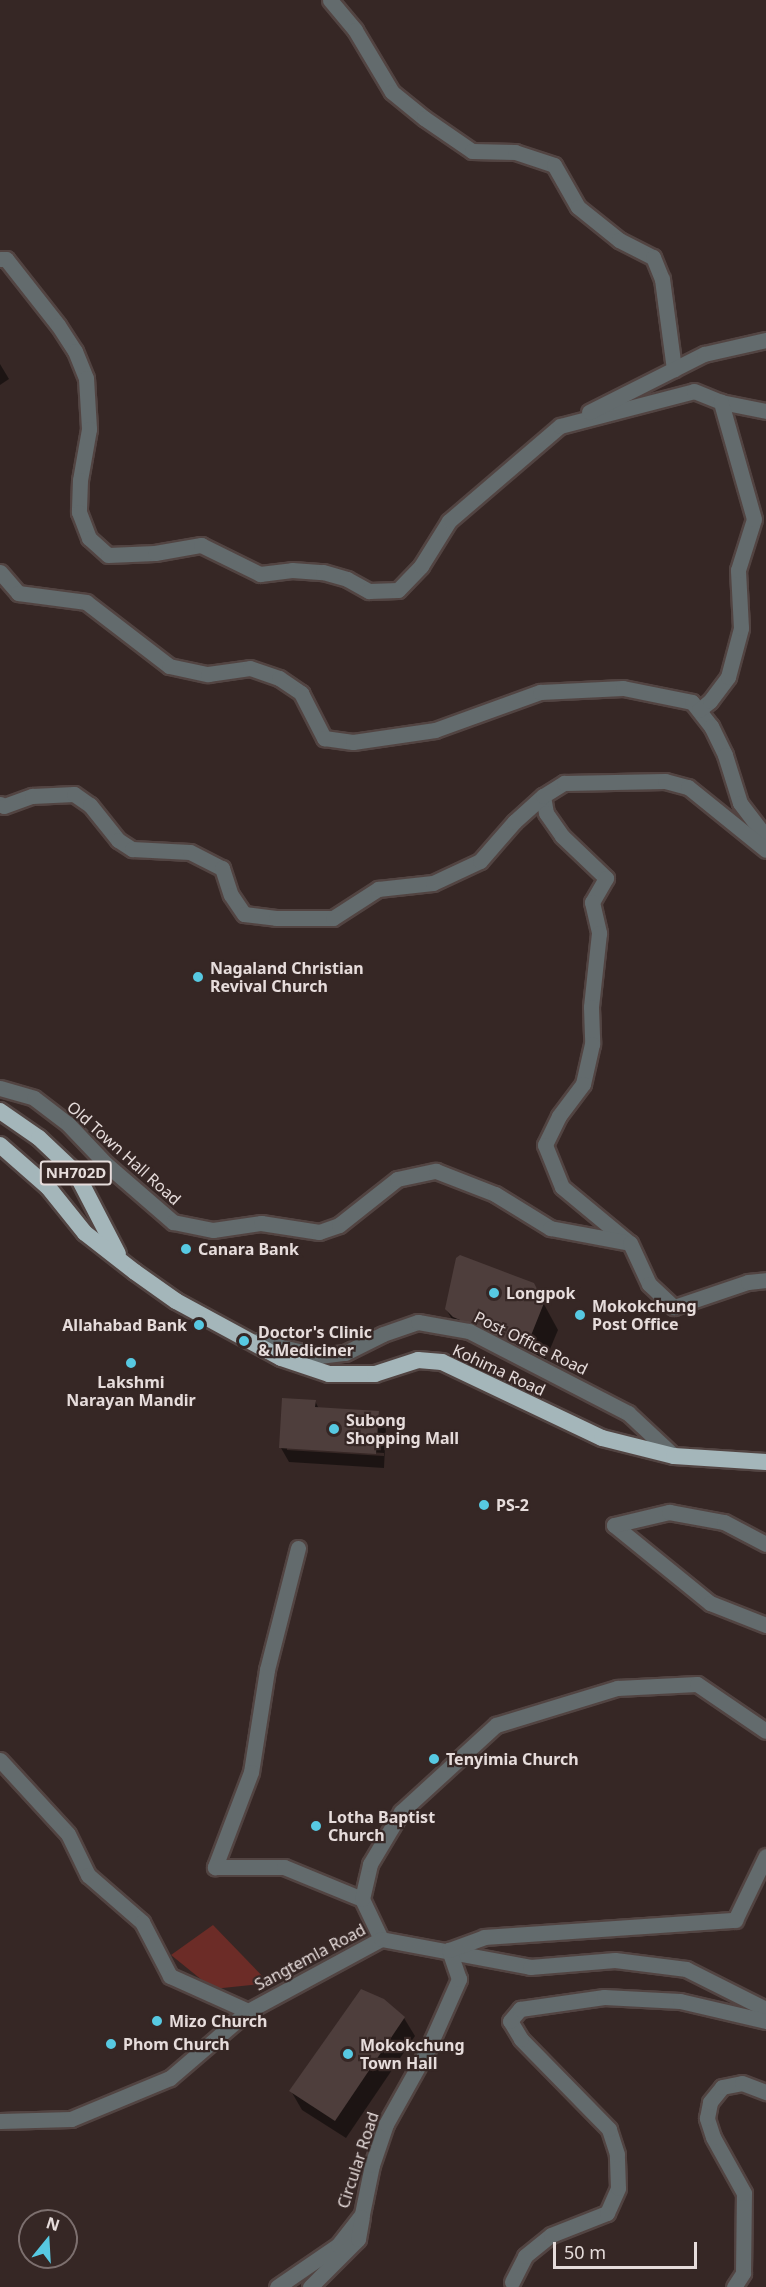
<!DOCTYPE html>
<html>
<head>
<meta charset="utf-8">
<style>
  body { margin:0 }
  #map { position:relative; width:766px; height:2287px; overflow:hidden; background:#362725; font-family:"Noto Sans",sans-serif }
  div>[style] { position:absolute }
  .green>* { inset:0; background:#6c2c27 }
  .shadow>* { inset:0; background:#0007 }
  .building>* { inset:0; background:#4e3e3c }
  .roads { filter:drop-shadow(2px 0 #524442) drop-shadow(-2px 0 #524442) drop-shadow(0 2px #524442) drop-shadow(0 -2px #524442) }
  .minor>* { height:15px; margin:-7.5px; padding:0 7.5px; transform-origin:7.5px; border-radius:7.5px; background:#636b6d }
  .trunk>* { height:16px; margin:-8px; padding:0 8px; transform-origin:8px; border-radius:8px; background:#a4b6ba }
  .dots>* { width:16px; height:16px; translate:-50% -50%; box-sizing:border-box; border:3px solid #362725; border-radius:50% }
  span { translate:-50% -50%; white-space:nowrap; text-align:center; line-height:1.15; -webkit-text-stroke:4.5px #362725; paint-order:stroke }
  .shield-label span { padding:2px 4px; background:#362725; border:2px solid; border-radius:4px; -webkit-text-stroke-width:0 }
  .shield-label { font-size:15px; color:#e6dcdb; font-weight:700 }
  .poi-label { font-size:16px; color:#e6dcdb; font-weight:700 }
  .left { translate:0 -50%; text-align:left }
  .right { translate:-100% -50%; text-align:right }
  .street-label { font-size:16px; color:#e6dcdb }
  .north { position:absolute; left:18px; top:2209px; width:60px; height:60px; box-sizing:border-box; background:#362725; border:2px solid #7c6f6e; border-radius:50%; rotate:18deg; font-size:16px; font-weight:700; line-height:24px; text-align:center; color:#e6dcdb }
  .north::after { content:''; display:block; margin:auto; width:21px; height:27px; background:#57c9e2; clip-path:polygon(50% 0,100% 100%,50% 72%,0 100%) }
  .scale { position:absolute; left:553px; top:2242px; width:144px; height:27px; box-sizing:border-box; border:3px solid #e6dcdb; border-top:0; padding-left:8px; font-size:18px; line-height:21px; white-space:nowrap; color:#e6dcdb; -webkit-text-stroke:4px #362725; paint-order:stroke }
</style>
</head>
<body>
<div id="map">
  <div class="green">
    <i style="clip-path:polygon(213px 1925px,269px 1983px,213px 1989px,171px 1955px)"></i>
  </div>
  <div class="shadow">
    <i style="clip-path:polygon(0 364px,9px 379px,0 385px)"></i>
    <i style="clip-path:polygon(533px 1284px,558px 1330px,540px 1373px,470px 1343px,461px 1335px,446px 1309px)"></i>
    <i style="clip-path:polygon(evenodd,315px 1401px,319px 1409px,378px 1413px,386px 1427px,384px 1468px,289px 1462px,281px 1448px,315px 1401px,287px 1447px,384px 1453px,384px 1456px,287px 1450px,287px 1447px)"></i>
    <i style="clip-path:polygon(404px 2018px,415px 2036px,346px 2138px,302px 2110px,291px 2091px)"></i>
  </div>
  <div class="building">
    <i style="clip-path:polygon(460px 1255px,534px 1283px,544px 1303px,526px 1348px,453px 1317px,445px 1309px,456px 1258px)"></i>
    <i style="clip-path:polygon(282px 1398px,316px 1400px,315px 1407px,379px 1411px,376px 1454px,279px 1448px)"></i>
    <i style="clip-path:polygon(361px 1989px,384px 1999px,405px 2017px,335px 2121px,289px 2091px)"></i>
  </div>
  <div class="roads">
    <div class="minor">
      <i style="left:330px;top:0;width:39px;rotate:50deg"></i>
      <i style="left:355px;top:30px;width:72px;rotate:59.2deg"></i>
      <i style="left:392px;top:92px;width:41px;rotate:39.1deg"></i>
      <i style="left:424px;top:118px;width:58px;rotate:34.5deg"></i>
      <i style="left:472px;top:151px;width:43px;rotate:1.3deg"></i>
      <i style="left:515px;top:152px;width:41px;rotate:18.4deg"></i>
      <i style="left:554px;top:165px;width:48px;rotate:60.3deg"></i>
      <i style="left:578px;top:207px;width:53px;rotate:38.8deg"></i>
      <i style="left:619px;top:240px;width:38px;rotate:27deg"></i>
      <i style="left:653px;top:257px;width:24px;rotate:68deg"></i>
      <i style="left:662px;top:279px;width:91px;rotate:82.4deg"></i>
      <i style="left:0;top:259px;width:6px"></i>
      <i style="left:6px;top:259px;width:84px;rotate:51.8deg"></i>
      <i style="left:58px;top:325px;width:31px;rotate:57deg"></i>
      <i style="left:75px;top:351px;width:29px;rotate:68deg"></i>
      <i style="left:86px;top:378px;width:51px;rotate:86.6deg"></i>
      <i style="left:89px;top:429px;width:52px;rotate:100deg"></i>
      <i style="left:80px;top:480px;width:32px;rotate:92deg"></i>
      <i style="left:79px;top:512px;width:28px;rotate:69deg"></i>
      <i style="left:89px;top:538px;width:25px;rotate:42deg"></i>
      <i style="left:108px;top:555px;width:47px;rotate:-2.4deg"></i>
      <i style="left:155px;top:553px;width:47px;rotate:-9.9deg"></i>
      <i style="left:201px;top:545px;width:66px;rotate:26.2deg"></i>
      <i style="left:260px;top:574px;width:32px;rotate:-7deg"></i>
      <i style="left:292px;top:570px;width:31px;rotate:4deg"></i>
      <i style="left:323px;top:572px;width:25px;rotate:16deg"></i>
      <i style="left:347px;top:579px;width:25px;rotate:29deg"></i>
      <i style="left:369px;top:591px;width:29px;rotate:-2deg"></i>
      <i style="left:398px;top:590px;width:33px;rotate:-46deg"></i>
      <i style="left:421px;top:566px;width:53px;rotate:-58.1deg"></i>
      <i style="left:449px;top:521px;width:146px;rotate:-40.6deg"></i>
      <i style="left:560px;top:426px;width:138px;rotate:-14.6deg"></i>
      <i style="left:694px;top:391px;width:29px;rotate:22deg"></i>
      <i style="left:721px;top:402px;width:46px;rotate:11.3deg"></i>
      <i style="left:589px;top:412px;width:129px;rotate:-26.8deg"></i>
      <i style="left:704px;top:354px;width:64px;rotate:-12.7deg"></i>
      <i style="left:0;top:572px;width:28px;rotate:49deg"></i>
      <i style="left:18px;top:593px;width:69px;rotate:7.5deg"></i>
      <i style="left:86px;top:602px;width:105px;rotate:37.6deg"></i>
      <i style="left:169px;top:666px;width:40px;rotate:12deg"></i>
      <i style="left:208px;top:674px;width:42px;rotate:-8.1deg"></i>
      <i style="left:250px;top:668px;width:31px;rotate:19deg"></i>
      <i style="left:279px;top:678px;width:27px;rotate:34deg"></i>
      <i style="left:301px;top:693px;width:51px;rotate:62.9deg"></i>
      <i style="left:324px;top:738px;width:29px;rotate:8deg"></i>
      <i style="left:353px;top:742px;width:83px;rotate:-8.3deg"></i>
      <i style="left:435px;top:730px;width:112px;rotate:-19.9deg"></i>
      <i style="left:540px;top:692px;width:83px;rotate:-2.8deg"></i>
      <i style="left:623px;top:688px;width:70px;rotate:11.5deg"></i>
      <i style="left:692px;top:702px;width:31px;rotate:52deg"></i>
      <i style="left:711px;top:726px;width:32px;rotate:64deg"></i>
      <i style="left:725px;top:755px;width:50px;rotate:72.6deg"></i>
      <i style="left:740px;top:803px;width:43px;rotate:52.6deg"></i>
      <i style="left:699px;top:710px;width:14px;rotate:-39deg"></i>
      <i style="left:710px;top:701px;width:30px;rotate:-53deg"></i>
      <i style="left:728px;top:677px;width:51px;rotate:-75.1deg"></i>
      <i style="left:741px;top:628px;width:58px;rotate:-93deg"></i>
      <i style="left:738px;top:570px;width:53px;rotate:-72.6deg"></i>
      <i style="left:754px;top:519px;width:122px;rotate:-105.8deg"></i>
      <i style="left:543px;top:796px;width:17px;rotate:80deg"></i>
      <i style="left:546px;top:813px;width:28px;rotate:55deg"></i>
      <i style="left:562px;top:836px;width:61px;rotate:43.7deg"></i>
      <i style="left:606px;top:878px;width:28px;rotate:120deg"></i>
      <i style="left:592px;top:902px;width:32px;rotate:77deg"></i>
      <i style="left:599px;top:933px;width:74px;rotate:96.2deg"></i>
      <i style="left:591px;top:1007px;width:37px;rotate:88deg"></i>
      <i style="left:592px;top:1044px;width:41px;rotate:102.7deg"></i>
      <i style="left:583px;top:1084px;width:40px;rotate:127deg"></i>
      <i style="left:559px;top:1116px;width:32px;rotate:116deg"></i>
      <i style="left:545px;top:1145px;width:45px;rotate:68deg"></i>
      <i style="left:562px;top:1187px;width:85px;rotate:39.7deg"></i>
      <i style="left:0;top:804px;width:4px;rotate:27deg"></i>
      <i style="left:4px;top:806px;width:30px;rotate:-20deg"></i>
      <i style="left:32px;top:796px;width:42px;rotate:-2.7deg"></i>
      <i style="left:74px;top:794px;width:19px;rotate:35deg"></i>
      <i style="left:90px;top:805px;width:45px;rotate:51.3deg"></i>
      <i style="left:118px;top:840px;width:17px;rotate:33deg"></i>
      <i style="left:132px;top:849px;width:58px;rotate:3deg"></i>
      <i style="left:190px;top:852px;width:36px;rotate:27deg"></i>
      <i style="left:222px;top:868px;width:28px;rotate:72deg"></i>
      <i style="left:231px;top:895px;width:23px;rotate:56deg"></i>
      <i style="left:244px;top:914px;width:32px;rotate:7deg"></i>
      <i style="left:276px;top:918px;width:57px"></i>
      <i style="left:333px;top:918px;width:54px;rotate:-32.8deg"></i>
      <i style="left:378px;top:889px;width:55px;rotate:-6.2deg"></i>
      <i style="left:433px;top:883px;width:52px;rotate:-25.1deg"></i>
      <i style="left:480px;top:861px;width:52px;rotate:-48.9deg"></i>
      <i style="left:514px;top:822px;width:39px;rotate:-42deg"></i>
      <i style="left:543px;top:796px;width:25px;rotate:-32deg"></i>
      <i style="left:564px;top:783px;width:101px;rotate:-1.1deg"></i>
      <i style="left:665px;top:781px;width:24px;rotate:15deg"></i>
      <i style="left:688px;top:787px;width:100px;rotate:38.9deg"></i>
      <i style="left:0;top:1088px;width:35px;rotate:16deg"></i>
      <i style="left:34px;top:1098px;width:43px;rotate:37.4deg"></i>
      <i style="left:68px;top:1124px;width:55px;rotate:46.5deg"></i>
      <i style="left:106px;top:1164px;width:89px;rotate:40.9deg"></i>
      <i style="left:173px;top:1222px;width:41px;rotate:11.3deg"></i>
      <i style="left:213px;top:1230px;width:49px;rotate:-8.3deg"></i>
      <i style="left:261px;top:1223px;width:59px;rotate:8.8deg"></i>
      <i style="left:319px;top:1232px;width:21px;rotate:-19deg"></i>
      <i style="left:339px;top:1225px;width:74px;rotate:-38.4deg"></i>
      <i style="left:397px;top:1179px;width:40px;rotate:-12deg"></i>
      <i style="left:436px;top:1171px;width:63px;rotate:21.3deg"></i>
      <i style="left:495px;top:1194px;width:65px;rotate:31.7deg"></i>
      <i style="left:550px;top:1228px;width:81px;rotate:10.6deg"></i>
      <i style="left:630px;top:1243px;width:45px;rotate:65.1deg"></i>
      <i style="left:649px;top:1284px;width:34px;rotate:43deg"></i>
      <i style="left:674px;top:1307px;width:78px;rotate:-18.7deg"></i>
      <i style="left:748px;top:1282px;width:18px;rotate:-6deg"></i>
      <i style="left:257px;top:1341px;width:64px;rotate:13.6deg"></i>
      <i style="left:319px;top:1356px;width:26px;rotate:-7deg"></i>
      <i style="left:345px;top:1353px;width:42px;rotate:-26.6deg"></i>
      <i style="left:383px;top:1334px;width:37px;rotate:-19deg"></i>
      <i style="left:418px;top:1322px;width:52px;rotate:10deg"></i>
      <i style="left:469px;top:1331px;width:179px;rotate:27.3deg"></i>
      <i style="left:628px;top:1413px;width:63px;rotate:43.1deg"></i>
      <i style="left:614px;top:1525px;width:124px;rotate:39.1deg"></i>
      <i style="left:710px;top:1603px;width:60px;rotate:21.4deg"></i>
      <i style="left:614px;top:1525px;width:57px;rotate:-13.3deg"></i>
      <i style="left:669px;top:1512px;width:56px;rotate:10.3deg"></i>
      <i style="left:724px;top:1522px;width:47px;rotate:27.6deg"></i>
      <i style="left:298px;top:1548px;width:126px;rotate:104.3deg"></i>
      <i style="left:267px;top:1670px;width:103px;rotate:98.9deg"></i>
      <i style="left:251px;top:1772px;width:102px;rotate:110.8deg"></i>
      <i style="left:215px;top:1867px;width:69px"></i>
      <i style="left:284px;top:1867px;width:84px;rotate:22.3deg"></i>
      <i style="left:0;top:1760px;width:100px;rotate:47.4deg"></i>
      <i style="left:68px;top:1834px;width:46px;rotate:64deg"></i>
      <i style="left:88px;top:1875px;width:72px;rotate:41deg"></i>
      <i style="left:142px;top:1922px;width:61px;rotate:62.6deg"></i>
      <i style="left:170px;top:1976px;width:85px;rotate:24.2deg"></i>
      <i style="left:381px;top:1939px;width:44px;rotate:-115.4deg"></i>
      <i style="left:362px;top:1899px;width:36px;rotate:-77deg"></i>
      <i style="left:370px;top:1864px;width:61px;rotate:-59.2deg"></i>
      <i style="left:401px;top:1812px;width:129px;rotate:-42.5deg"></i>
      <i style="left:496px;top:1725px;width:127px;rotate:-17deg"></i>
      <i style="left:617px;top:1688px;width:80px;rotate:-2.9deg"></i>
      <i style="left:697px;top:1684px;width:83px;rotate:34.3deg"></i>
      <i style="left:0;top:2121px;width:71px;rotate:-1.6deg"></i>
      <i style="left:71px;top:2119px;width:107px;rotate:-22.5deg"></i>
      <i style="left:170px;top:2078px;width:103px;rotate:-40.7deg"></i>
      <i style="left:248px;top:2011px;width:151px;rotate:-28.4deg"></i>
      <i style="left:381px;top:1939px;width:152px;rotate:10.6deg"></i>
      <i style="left:530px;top:1967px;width:85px;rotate:-4.7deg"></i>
      <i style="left:615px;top:1960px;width:72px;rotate:7.2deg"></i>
      <i style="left:686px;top:1969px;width:89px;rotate:26.6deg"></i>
      <i style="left:512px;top:2282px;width:29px;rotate:-63deg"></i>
      <i style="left:525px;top:2256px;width:33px;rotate:-39deg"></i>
      <i style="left:551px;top:2235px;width:60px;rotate:-21.4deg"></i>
      <i style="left:607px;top:2213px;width:27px;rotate:-66deg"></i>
      <i style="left:618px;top:2188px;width:34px;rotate:-92deg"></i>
      <i style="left:617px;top:2154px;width:26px;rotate:-108deg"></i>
      <i style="left:609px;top:2129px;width:126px;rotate:-134.4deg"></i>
      <i style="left:521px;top:2039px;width:21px;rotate:-121deg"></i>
      <i style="left:510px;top:2021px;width:16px;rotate:-50deg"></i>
      <i style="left:520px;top:2009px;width:85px;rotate:-8.1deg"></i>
      <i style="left:604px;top:1997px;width:76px;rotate:3deg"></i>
      <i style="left:680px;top:2001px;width:88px;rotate:13.1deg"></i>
      <i style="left:277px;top:2287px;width:74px;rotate:-34.5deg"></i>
      <i style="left:338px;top:2245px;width:39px;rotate:-52deg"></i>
      <i style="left:362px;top:2214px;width:50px;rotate:-78.5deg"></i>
      <i style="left:372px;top:2165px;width:43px;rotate:-71.1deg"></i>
      <i style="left:386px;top:2124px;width:86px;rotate:-60.8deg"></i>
      <i style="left:428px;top:2049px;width:77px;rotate:-66.1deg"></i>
      <i style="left:459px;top:1979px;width:31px;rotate:-109deg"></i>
      <i style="left:449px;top:1950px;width:37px;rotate:-20deg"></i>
      <i style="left:484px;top:1937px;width:252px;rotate:-3.9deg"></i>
      <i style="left:735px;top:1920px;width:71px;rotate:-64.2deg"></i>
      <i style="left:310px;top:2287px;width:68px;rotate:-45deg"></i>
      <i style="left:358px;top:2239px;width:22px;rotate:-80deg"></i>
      <i style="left:734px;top:2287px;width:17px;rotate:-57deg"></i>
      <i style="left:743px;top:2273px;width:80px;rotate:-89.3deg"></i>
      <i style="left:744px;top:2193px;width:64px;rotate:-119deg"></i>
      <i style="left:713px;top:2137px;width:20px;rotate:-108deg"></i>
      <i style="left:707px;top:2118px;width:16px;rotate:-79deg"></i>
      <i style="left:710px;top:2102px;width:19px;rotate:-51deg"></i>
      <i style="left:722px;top:2087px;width:20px;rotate:-11deg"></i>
      <i style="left:742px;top:2083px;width:26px;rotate:21deg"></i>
    </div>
    <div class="trunk">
      <i style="left:0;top:1111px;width:47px;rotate:34.7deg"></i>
      <i style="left:39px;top:1138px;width:51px;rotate:43.4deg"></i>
      <i style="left:76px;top:1173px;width:91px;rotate:62.6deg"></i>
      <i style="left:0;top:1145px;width:64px;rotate:41.2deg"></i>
      <i style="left:48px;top:1187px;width:59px;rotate:51.2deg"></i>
      <i style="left:85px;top:1233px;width:63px;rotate:38deg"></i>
      <i style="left:135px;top:1272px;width:50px;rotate:35.3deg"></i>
      <i style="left:176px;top:1301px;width:119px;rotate:28.5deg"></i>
      <i style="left:281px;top:1358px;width:51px;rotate:18.4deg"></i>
      <i style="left:329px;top:1374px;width:46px"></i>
      <i style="left:375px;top:1374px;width:45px;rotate:-18deg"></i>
      <i style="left:418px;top:1360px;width:24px;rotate:5deg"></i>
      <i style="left:442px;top:1362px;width:177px;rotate:25.4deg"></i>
      <i style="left:602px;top:1438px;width:74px;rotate:14deg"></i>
      <i style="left:674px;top:1456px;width:92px;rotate:3.7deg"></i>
    </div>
  </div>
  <div class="dots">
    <i style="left:198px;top:977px;background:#57c9e2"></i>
    <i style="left:186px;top:1249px;background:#57c9e2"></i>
    <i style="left:494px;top:1293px;background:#57c9e2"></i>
    <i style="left:580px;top:1315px;background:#57c9e2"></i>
    <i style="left:199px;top:1325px;background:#57c9e2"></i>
    <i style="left:244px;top:1341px;background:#57c9e2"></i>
    <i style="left:131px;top:1363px;background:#57c9e2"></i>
    <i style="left:334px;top:1429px;background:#57c9e2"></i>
    <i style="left:484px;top:1505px;background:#57c9e2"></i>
    <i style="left:434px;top:1759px;background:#57c9e2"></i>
    <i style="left:316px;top:1826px;background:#57c9e2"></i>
    <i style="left:157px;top:2021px;background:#57c9e2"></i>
    <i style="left:111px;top:2044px;background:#57c9e2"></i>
    <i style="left:348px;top:2054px;background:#57c9e2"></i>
  </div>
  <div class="shield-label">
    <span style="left:76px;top:1173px">NH702D</span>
  </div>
  <div class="poi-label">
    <span class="left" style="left:210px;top:977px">Nagaland Christian<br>Revival Church</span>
    <span class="left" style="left:198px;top:1249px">Canara Bank</span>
    <span class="left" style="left:506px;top:1293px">Longpok</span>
    <span class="left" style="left:592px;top:1315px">Mokokchung<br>Post Office</span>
    <span class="right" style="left:187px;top:1325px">Allahabad Bank</span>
    <span class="left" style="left:258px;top:1341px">Doctor's Clinic<br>&amp; Mediciner</span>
    <span style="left:131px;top:1391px">Lakshmi<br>Narayan Mandir</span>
    <span class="left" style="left:346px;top:1429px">Subong<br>Shopping Mall</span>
    <span class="left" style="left:496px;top:1505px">PS-2</span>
    <span class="left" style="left:446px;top:1759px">Tenyimia Church</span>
    <span class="left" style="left:328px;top:1826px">Lotha Baptist<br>Church</span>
    <span class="left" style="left:169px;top:2021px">Mizo Church</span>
    <span class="left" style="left:123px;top:2044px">Phom Church</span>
    <span class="left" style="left:360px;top:2054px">Mokokchung<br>Town Hall</span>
  </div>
  <div class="street-label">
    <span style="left:124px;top:1153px;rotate:42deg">Old Town Hall Road</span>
    <span style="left:531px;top:1343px;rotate:26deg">Post Office Road</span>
    <span style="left:499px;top:1370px;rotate:25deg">Kohima Road</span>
    <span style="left:310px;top:1957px;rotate:-28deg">Sangtemla Road</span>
    <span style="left:358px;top:2160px;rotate:-72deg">Circular Road</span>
  </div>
  <div class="north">N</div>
  <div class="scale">50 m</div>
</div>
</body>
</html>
